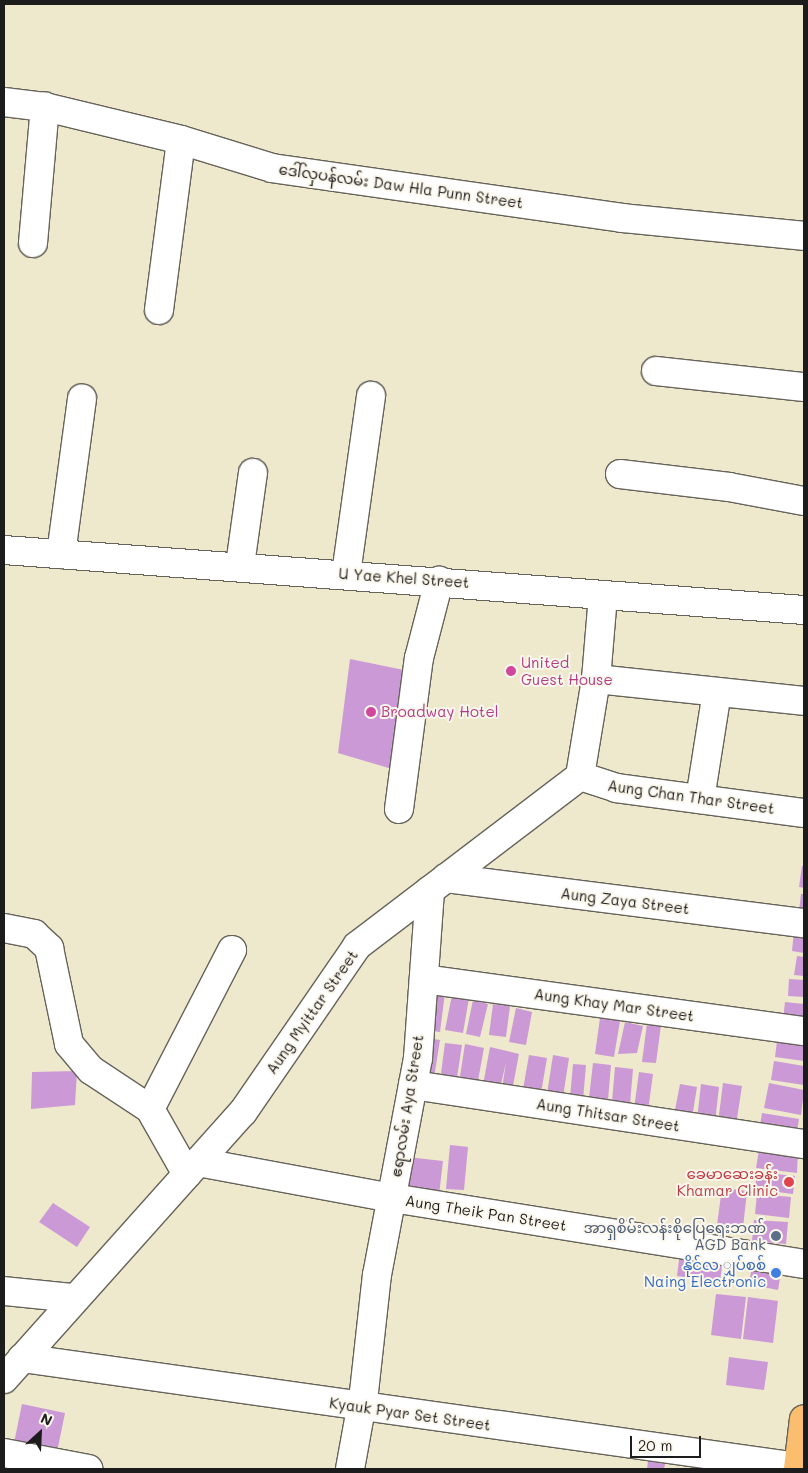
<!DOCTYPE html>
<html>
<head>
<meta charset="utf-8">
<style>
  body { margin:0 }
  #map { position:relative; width:808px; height:1473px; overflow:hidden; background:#eee8cd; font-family:Mali,"Noto Sans Myanmar",sans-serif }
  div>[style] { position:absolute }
  .building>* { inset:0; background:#cb99d6 }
  .roads { filter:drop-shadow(1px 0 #66635a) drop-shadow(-1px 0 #66635a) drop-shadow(0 1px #66635a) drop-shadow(0 -1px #66635a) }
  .minor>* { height:28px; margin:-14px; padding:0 14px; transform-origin:14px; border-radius:14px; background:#fff }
  .major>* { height:28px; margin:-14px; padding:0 14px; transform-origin:14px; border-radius:14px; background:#fabe6e }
  .dots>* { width:14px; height:14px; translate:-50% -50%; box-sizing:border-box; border:2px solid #fbf7ec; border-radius:50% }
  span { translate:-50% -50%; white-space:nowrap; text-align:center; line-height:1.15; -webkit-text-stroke:4px #fbf7ec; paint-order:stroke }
  .street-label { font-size:15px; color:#1c1c1c }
  .hotel-label { font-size:15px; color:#b23c85 }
  .left { translate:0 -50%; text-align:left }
  .health-label { font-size:15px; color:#be3a42 }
  .right { translate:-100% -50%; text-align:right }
  .service-label { font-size:15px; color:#4e5e75 }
  .shop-label { font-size:15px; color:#366cbe }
  .frame { position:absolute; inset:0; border:5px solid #1c1c1c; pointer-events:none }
  .north { position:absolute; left:15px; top:1408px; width:50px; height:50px; -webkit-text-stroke:4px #fbf7ec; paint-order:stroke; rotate:25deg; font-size:14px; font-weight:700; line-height:20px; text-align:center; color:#1c1c1c }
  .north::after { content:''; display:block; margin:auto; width:18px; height:22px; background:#1c1c1c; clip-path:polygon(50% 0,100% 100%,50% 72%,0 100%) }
  .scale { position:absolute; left:630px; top:1436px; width:71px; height:22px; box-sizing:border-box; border:2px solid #1c1c1c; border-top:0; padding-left:6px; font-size:15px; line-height:18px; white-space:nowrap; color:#1c1c1c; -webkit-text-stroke:4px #fbf7ec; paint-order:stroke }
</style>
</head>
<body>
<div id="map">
  <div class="building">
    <i style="clip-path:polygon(350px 659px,404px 670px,392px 769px,338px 753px)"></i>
    <i style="clip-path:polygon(802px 866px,804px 866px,804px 888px,799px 887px)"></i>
    <i style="clip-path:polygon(801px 894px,804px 894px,804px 912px,799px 911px)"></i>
    <i style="clip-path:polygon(794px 931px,804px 932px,804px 953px,792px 951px)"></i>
    <i style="clip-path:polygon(797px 956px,804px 957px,804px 976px,794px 975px)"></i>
    <i style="clip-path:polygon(789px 979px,804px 980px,804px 997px,788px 996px)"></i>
    <i style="clip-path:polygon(431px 991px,445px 993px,440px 1032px,425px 1030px)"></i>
    <i style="clip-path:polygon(452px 995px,469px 998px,463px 1033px,445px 1030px)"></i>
    <i style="clip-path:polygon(473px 1000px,488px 1004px,480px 1037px,466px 1034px)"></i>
    <i style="clip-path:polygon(785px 1002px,804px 1004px,804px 1023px,783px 1020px)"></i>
    <i style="clip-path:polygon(493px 1004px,510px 1006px,506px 1037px,489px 1035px)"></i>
    <i style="clip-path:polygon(516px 1008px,532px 1012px,526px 1045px,509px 1042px)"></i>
    <i style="clip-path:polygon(600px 1018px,620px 1021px,614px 1057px,595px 1054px)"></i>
    <i style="clip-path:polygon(625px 1022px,643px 1026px,637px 1053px,618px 1054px)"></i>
    <i style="clip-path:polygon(647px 1023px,661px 1025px,656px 1063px,642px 1062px)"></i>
    <i style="clip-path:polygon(426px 1038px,440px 1040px,433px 1084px,418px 1081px)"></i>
    <i style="clip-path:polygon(777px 1041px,804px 1044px,804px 1061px,775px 1057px)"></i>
    <i style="clip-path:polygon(445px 1043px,462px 1045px,456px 1084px,440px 1081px)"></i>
    <i style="clip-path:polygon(465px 1044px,484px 1048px,477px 1086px,459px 1083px)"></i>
    <i style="clip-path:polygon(490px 1047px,519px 1054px,512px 1091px,502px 1089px,506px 1062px,500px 1089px,483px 1085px)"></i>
    <i style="clip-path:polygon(529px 1055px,547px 1058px,540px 1099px,522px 1095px)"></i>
    <i style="clip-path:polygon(553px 1055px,569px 1058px,563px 1097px,547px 1094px)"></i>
    <i style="clip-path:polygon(774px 1061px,804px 1066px,804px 1085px,771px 1080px)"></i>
    <i style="clip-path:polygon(593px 1063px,611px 1065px,608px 1100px,589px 1098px)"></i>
    <i style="clip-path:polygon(573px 1064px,586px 1065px,583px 1100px,570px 1098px)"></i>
    <i style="clip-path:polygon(615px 1067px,633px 1069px,630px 1104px,612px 1102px)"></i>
    <i style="clip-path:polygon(77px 1071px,75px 1105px,31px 1109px,32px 1072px)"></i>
    <i style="clip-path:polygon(639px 1072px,653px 1074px,648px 1111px,634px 1109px)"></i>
    <i style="clip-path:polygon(723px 1083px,742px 1086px,736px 1125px,718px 1123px)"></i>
    <i style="clip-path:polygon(769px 1083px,804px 1090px,801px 1115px,764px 1108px)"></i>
    <i style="clip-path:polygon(680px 1084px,697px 1087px,692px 1118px,674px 1115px)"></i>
    <i style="clip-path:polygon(701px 1084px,719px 1087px,715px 1122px,697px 1120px)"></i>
    <i style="clip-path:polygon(762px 1113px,799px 1119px,796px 1137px,759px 1132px)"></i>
    <i style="clip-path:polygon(760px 1144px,798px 1150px,797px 1173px,756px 1168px)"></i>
    <i style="clip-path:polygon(450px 1145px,468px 1147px,464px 1190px,446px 1189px)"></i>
    <i style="clip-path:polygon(407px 1157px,443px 1161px,439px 1195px,404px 1190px)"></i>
    <i style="clip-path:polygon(757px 1172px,795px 1176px,793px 1194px,755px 1189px)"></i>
    <i style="clip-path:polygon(722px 1188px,747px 1191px,743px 1228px,717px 1225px)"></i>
    <i style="clip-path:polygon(757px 1194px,791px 1197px,789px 1218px,755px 1214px)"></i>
    <i style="clip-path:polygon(53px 1203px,90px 1227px,77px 1247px,39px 1222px)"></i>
    <i style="clip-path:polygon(754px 1220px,788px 1222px,786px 1244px,752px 1241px)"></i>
    <i style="clip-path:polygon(680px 1252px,723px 1257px,720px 1282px,677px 1276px)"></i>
    <i style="clip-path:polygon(753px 1260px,782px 1266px,778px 1290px,749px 1284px)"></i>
    <i style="clip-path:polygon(716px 1294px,746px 1297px,741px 1339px,711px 1335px)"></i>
    <i style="clip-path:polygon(748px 1297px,778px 1301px,773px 1343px,743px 1339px)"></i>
    <i style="clip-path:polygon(729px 1357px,768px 1362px,764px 1390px,726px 1385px)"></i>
    <i style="clip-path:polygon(22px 1404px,65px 1413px,57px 1452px,14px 1443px)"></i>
    <i style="clip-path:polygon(648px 1461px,665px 1464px,664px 1469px,647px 1469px)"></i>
  </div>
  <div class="roads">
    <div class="minor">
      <i style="left:4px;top:102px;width:41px;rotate:7deg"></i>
      <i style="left:45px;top:107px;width:140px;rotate:13.6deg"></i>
      <i style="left:181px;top:140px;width:95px;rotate:17.1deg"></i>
      <i style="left:272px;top:168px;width:354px;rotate:8.1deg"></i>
      <i style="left:622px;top:218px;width:183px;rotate:5.6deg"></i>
      <i style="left:33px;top:243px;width:137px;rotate:-85deg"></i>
      <i style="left:159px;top:310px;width:171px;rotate:-82.6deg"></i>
      <i style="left:656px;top:371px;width:149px;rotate:6.2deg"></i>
      <i style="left:620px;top:474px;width:110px;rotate:6.8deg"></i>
      <i style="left:729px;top:487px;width:76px;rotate:10.6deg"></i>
      <i style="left:4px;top:550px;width:802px;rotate:4.29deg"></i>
      <i style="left:61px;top:554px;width:157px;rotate:-82.3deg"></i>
      <i style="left:240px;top:565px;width:93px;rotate:-82deg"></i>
      <i style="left:346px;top:574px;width:180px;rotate:-82deg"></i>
      <i style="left:596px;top:679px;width:209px;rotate:6deg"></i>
      <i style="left:580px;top:776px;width:38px;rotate:18deg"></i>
      <i style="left:616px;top:788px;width:190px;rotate:7.6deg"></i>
      <i style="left:700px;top:799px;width:108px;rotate:-81deg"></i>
      <i style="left:399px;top:809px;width:152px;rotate:-82.5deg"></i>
      <i style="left:419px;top:658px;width:80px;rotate:-75.4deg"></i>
      <i style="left:446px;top:878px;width:361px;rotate:7.2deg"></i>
      <i style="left:4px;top:928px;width:31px;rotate:11deg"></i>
      <i style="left:34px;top:934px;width:21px;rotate:43deg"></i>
      <i style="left:49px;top:948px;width:98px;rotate:78.2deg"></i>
      <i style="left:69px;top:1044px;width:34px;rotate:50deg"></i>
      <i style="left:91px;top:1070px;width:71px;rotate:33.5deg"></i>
      <i style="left:150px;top:1109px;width:75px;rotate:60.4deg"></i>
      <i style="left:424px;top:979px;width:384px;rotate:7.8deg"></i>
      <i style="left:413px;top:1085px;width:395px;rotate:8.6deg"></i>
      <i style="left:150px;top:1109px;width:179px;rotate:-62.7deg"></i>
      <i style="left:198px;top:1162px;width:197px;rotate:10.5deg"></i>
      <i style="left:392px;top:1198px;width:417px;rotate:9.1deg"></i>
      <i style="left:4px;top:1291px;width:69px;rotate:5.8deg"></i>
      <i style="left:22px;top:1358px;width:784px;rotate:8deg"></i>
      <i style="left:4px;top:1379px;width:358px;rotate:-48.2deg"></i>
      <i style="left:243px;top:1112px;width:201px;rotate:-55.5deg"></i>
      <i style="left:357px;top:946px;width:280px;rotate:-37.3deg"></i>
      <i style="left:580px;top:776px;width:98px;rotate:-80.6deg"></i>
      <i style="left:596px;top:679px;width:83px;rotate:-85.2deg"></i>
      <i style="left:4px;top:1453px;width:86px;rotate:10.8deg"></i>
      <i style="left:350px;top:1469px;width:78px;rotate:-79.7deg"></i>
      <i style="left:364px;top:1392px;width:118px;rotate:-83.7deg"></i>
      <i style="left:377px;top:1275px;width:221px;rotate:-79.3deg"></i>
      <i style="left:418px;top:1058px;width:168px;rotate:-85.9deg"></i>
    </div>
    <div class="major">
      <i style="left:798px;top:1469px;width:50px;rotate:-83.2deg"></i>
    </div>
  </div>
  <div class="dots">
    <i style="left:511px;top:671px;background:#d1479c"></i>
    <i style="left:371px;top:712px;background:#d1479c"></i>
    <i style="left:789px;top:1182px;background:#e0444e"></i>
    <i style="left:776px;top:1236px;background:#5c6f8a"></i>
    <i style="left:776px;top:1273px;background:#3f7fe0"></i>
  </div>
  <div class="street-label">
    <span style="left:401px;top:186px;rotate:8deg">ဒေါ်လှပန်လမ်း Daw Hla Punn Street</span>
    <span style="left:404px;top:578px;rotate:4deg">U Yae Khel Street</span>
    <span style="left:691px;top:797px;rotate:8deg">Aung Chan Thar Street</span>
    <span style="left:625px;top:901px;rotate:7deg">Aung Zaya Street</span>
    <span style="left:614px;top:1005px;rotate:8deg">Aung Khay Mar Street</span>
    <span style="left:312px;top:1012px;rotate:-55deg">Aung Myittar Street</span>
    <span style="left:407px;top:1106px;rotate:-81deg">ဧရာလမ်း Aya Street</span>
    <span style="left:608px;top:1115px;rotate:9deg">Aung Thitsar Street</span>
    <span style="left:486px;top:1213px;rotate:9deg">Aung Theik Pan Street</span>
    <span style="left:410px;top:1414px;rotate:8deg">Kyauk Pyar Set Street</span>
  </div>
  <div class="hotel-label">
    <span class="left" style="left:521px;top:671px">United<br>Guest House</span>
    <span class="left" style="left:381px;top:712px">Broadway Hotel</span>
  </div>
  <div class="health-label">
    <span class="right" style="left:778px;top:1182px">ခေမာဆေးခန်း<br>Khamar Clinic</span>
  </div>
  <div class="service-label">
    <span class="right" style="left:766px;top:1236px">အာရှစိမ်းလန်းစိုပြေရေးဘဏ်<br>AGD Bank</span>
  </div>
  <div class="shop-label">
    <span class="right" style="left:766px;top:1273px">နိုင်လ ျှပ်စစ်<br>Naing Electronic</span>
  </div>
  <div class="frame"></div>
  <div class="north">N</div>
  <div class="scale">20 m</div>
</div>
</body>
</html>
